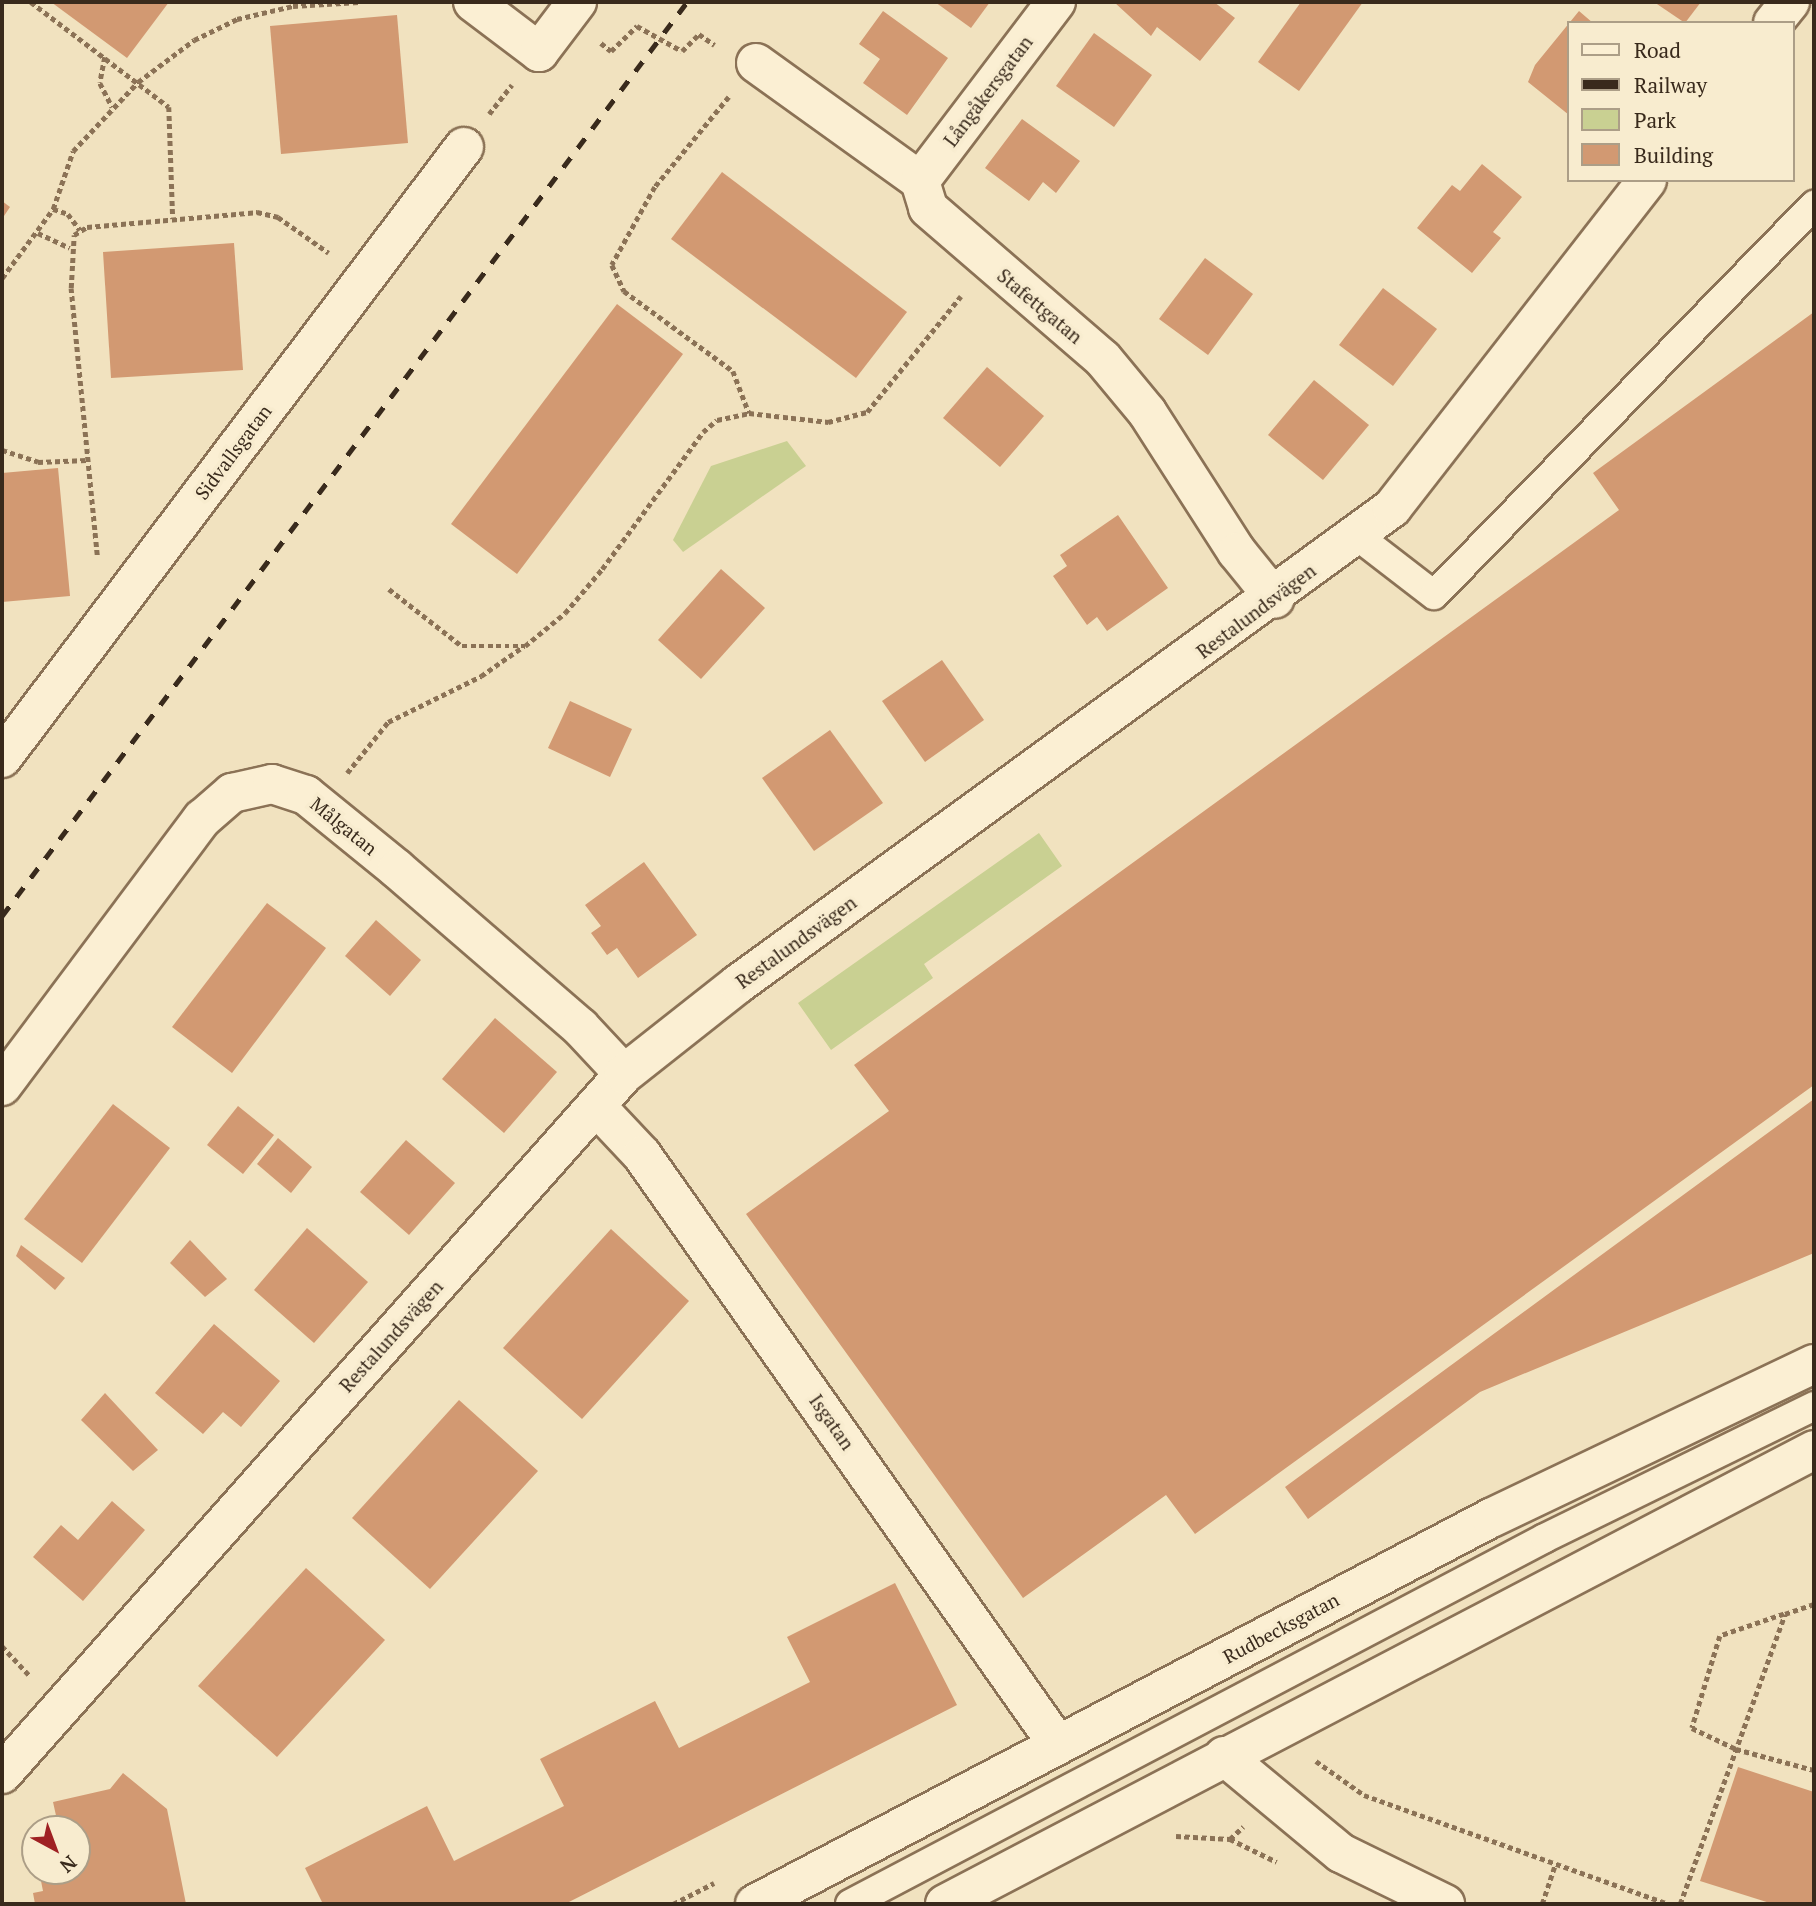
<!DOCTYPE html>
<html>
<head>
<meta charset="utf-8">
<style>
  body { margin:0 }
  #map { position:relative; width:1816px; height:1906px; overflow:hidden; background:#f1e2bf; font-family:"PT Serif",serif }
  div>[style] { position:absolute }
  .green>* { inset:0; background:#c9d092 }
  .building>* { inset:0; background:#d29972 }
  .path>* { height:4.5px; margin-top:-2.25px; transform-origin:0; background:repeating-linear-gradient(90deg,#8b7256 0 5px,transparent 0 8.5px) }
  .roads { filter:drop-shadow(2px 0 #8b7256) drop-shadow(-2px 0 #8b7256) drop-shadow(0 2px #8b7256) drop-shadow(0 -2px #8b7256) }
  .lane>* { height:28px; margin:-14px; padding:0 14px; transform-origin:14px; border-radius:14px; background:#fbefd3 }
  .street>* { height:38px; margin:-19px; padding:0 19px; transform-origin:19px; border-radius:19px; background:#fbefd3 }
  .secondary>* { height:38px; margin:-19px; padding:0 19px; transform-origin:19px; border-radius:19px; background:#fbefd3 }
  .rail>* { height:5px; margin-top:-2.5px; transform-origin:0; background:repeating-linear-gradient(90deg,#392a1c 0 12px,transparent 0 24px) }
  span { translate:-50% -50%; white-space:nowrap; text-align:center; line-height:1.15; -webkit-text-stroke:7px #f8eccf; paint-order:stroke }
  .street-label { font-size:19px; color:#392a1c }
  .frame { position:absolute; inset:0; border:4px solid #392a1c; pointer-events:none }
  .legend { position:absolute; left:1567px; top:21px; width:228px; height:161px; box-sizing:border-box; background:#f8eccf; border:2px solid #ac9e87; margin:0; padding:9px 12px; list-style:none; font-size:21px; color:#392a1c }
  .legend li { display:flex; align-items:center; gap:14px; height:35px }
  .legend b { width:35px; border:2px solid #ac9e87 }
  .north { position:absolute; left:21px; top:1815px; width:70px; height:70px; box-sizing:border-box; background:#f8eccf; border:2px solid #ac9e87; border-radius:50%; rotate:139deg; font-size:19px; font-weight:700; line-height:28px; text-align:center; color:#392a1c }
  .north::after { content:''; display:block; margin:auto; width:24px; height:32px; background:#9f2123; clip-path:polygon(50% 0,100% 100%,50% 72%,0 100%) }
</style>
</head>
<body>
<div id="map">
  <div class="green">
    <i style="clip-path:polygon(787px 441px,806px 466px,683px 552px,673px 540px,711px 466px)"></i>
    <i style="clip-path:polygon(1039px 833px,1062px 866px,924px 964px,933px 978px,831px 1050px,798px 1003px)"></i>
  </div>
  <div class="building">
    <i style="clip-path:polygon(51px 2px,169px 2px,127px 58px)"></i>
    <i style="clip-path:polygon(935px 2px,990px 2px,971px 28px)"></i>
    <i style="clip-path:polygon(1114px 2px,1214px 2px,1235px 18px,1200px 61px,1157px 27px,1151px 36px)"></i>
    <i style="clip-path:polygon(1301px 2px,1363px 2px,1299px 91px,1258px 62px)"></i>
    <i style="clip-path:polygon(1654px 2px,1701px 2px,1685px 23px)"></i>
    <i style="clip-path:polygon(883px 11px,948px 58px,907px 115px,863px 83px,880px 59px,859px 44px)"></i>
    <i style="clip-path:polygon(1579px 11px,1593px 23px,1569px 23px,1569px 115px,1528px 82px,1535px 65px)"></i>
    <i style="clip-path:polygon(397px 15px,408px 143px,281px 154px,270px 26px)"></i>
    <i style="clip-path:polygon(1094px 33px,1152px 75px,1114px 127px,1056px 86px)"></i>
    <i style="clip-path:polygon(1022px 119px,1080px 161px,1056px 193px,1043px 182px,1029px 201px,985px 168px)"></i>
    <i style="clip-path:polygon(1482px 164px,1522px 197px,1493px 232px,1501px 238px,1472px 273px,1417px 228px,1452px 185px,1460px 191px)"></i>
    <i style="clip-path:polygon(722px 172px,907px 312px,856px 378px,671px 239px)"></i>
    <i style="clip-path:polygon(2px 201px,10px 207px,2px 219px)"></i>
    <i style="clip-path:polygon(234px 243px,243px 370px,111px 378px,103px 252px)"></i>
    <i style="clip-path:polygon(1205px 258px,1253px 294px,1208px 355px,1159px 319px)"></i>
    <i style="clip-path:polygon(1383px 288px,1437px 329px,1393px 386px,1339px 345px)"></i>
    <i style="clip-path:polygon(617px 304px,683px 354px,517px 574px,451px 524px)"></i>
    <i style="clip-path:polygon(1814px 312px,1814px 1085px,1195px 1534px,1166px 1495px,1023px 1598px,746px 1214px,889px 1111px,854px 1065px,1619px 510px,1593px 473px)"></i>
    <i style="clip-path:polygon(987px 367px,1044px 416px,1000px 467px,943px 418px)"></i>
    <i style="clip-path:polygon(1314px 380px,1369px 425px,1323px 480px,1268px 435px)"></i>
    <i style="clip-path:polygon(58px 468px,70px 596px,2px 602px,2px 473px)"></i>
    <i style="clip-path:polygon(1118px 515px,1168px 588px,1107px 631px,1097px 617px,1087px 625px,1053px 576px,1067px 566px,1060px 555px)"></i>
    <i style="clip-path:polygon(721px 569px,765px 608px,701px 679px,658px 640px)"></i>
    <i style="clip-path:polygon(942px 660px,984px 720px,925px 762px,882px 701px)"></i>
    <i style="clip-path:polygon(570px 701px,632px 729px,610px 777px,548px 748px)"></i>
    <i style="clip-path:polygon(830px 730px,883px 803px,814px 851px,762px 778px)"></i>
    <i style="clip-path:polygon(644px 862px,697px 935px,638px 978px,617px 948px,607px 955px,591px 933px,601px 926px,585px 905px)"></i>
    <i style="clip-path:polygon(267px 903px,326px 948px,232px 1073px,172px 1027px)"></i>
    <i style="clip-path:polygon(376px 920px,421px 960px,390px 996px,345px 956px)"></i>
    <i style="clip-path:polygon(495px 1018px,557px 1072px,504px 1133px,442px 1079px)"></i>
    <i style="clip-path:polygon(1814px 1099px,1814px 1253px,1480px 1392px,1308px 1519px,1285px 1487px)"></i>
    <i style="clip-path:polygon(113px 1104px,170px 1148px,82px 1263px,24px 1219px)"></i>
    <i style="clip-path:polygon(238px 1106px,274px 1135px,243px 1174px,207px 1145px)"></i>
    <i style="clip-path:polygon(278px 1138px,312px 1167px,291px 1193px,257px 1164px)"></i>
    <i style="clip-path:polygon(406px 1140px,455px 1183px,409px 1235px,360px 1192px)"></i>
    <i style="clip-path:polygon(307px 1228px,368px 1282px,314px 1343px,254px 1290px)"></i>
    <i style="clip-path:polygon(611px 1229px,689px 1301px,582px 1419px,503px 1348px)"></i>
    <i style="clip-path:polygon(190px 1240px,227px 1279px,205px 1297px,170px 1263px)"></i>
    <i style="clip-path:polygon(21px 1245px,65px 1278px,55px 1290px,16px 1256px)"></i>
    <i style="clip-path:polygon(214px 1324px,280px 1381px,241px 1427px,223px 1412px,203px 1434px,155px 1393px)"></i>
    <i style="clip-path:polygon(105px 1393px,158px 1450px,133px 1471px,81px 1420px)"></i>
    <i style="clip-path:polygon(459px 1400px,538px 1471px,430px 1589px,352px 1518px)"></i>
    <i style="clip-path:polygon(112px 1501px,145px 1530px,83px 1601px,33px 1557px,61px 1525px,78px 1540px)"></i>
    <i style="clip-path:polygon(306px 1568px,385px 1640px,277px 1757px,198px 1686px)"></i>
    <i style="clip-path:polygon(895px 1583px,957px 1705px,565px 1904px,323px 1904px,305px 1868px,427px 1806px,454px 1861px,564px 1806px,540px 1759px,655px 1701px,679px 1748px,810px 1682px,787px 1637px)"></i>
    <i style="clip-path:polygon(1738px 1767px,1814px 1792px,1814px 1904px,1773px 1904px,1700px 1881px)"></i>
    <i style="clip-path:polygon(123px 1773px,167px 1809px,186px 1904px,35px 1904px,33px 1893px,43px 1891px,39px 1871px,77px 1871px,77px 1829px,59px 1829px,53px 1802px,110px 1789px)"></i>
  </div>
  <div class="path">
    <i style="left:31px;top:2px;width:173px;rotate:37.3deg"></i>
    <i style="left:169px;top:107px;width:112px;rotate:88deg"></i>
    <i style="left:601px;top:43px;width:13px;rotate:39deg"></i>
    <i style="left:611px;top:51px;width:36px;rotate:-44deg"></i>
    <i style="left:637px;top:26px;width:51px;rotate:29.1deg"></i>
    <i style="left:682px;top:51px;width:24px;rotate:-45deg"></i>
    <i style="left:699px;top:34px;width:19px;rotate:35deg"></i>
    <i style="left:105px;top:57px;width:26px;rotate:101deg"></i>
    <i style="left:100px;top:83px;width:27px;rotate:63deg"></i>
    <i style="left:729px;top:97px;width:117px;rotate:129.4deg"></i>
    <i style="left:655px;top:187px;width:89px;rotate:118.9deg"></i>
    <i style="left:612px;top:265px;width:29px;rotate:65deg"></i>
    <i style="left:624px;top:291px;width:135px;rotate:36.3deg"></i>
    <i style="left:733px;top:371px;width:45px;rotate:69.1deg"></i>
    <i style="left:489px;top:114px;width:37px;rotate:-52deg"></i>
    <i style="left:53px;top:209px;width:16px;rotate:18deg"></i>
    <i style="left:68px;top:214px;width:20px;rotate:53deg"></i>
    <i style="left:38px;top:233px;width:35px;rotate:25deg"></i>
    <i style="left:2px;top:278px;width:86px;rotate:-53.5deg"></i>
    <i style="left:53px;top:209px;width:61px;rotate:-71deg"></i>
    <i style="left:73px;top:151px;width:95px;rotate:-46.7deg"></i>
    <i style="left:138px;top:82px;width:70px;rotate:-36.9deg"></i>
    <i style="left:194px;top:40px;width:48px;rotate:-26deg"></i>
    <i style="left:237px;top:19px;width:57px;rotate:-13.1deg"></i>
    <i style="left:293px;top:6px;width:66px;rotate:-3.5deg"></i>
    <i style="left:2px;top:450px;width:38px;rotate:18deg"></i>
    <i style="left:38px;top:462px;width:49px;rotate:-2.3deg"></i>
    <i style="left:97px;top:555px;width:268px;rotate:-95.6deg"></i>
    <i style="left:71px;top:288px;width:53px;rotate:-86.8deg"></i>
    <i style="left:74px;top:235px;width:15px;rotate:-32deg"></i>
    <i style="left:87px;top:227px;width:171px;rotate:-5deg"></i>
    <i style="left:257px;top:212px;width:22px;rotate:13deg"></i>
    <i style="left:278px;top:217px;width:62px;rotate:35.2deg"></i>
    <i style="left:389px;top:589px;width:93px;rotate:38deg"></i>
    <i style="left:462px;top:646px;width:63px"></i>
    <i style="left:525px;top:646px;width:52px;rotate:-39.5deg"></i>
    <i style="left:565px;top:613px;width:57px;rotate:-49.9deg"></i>
    <i style="left:602px;top:569px;width:170px;rotate:-53.6deg"></i>
    <i style="left:703px;top:432px;width:18px;rotate:-41deg"></i>
    <i style="left:717px;top:420px;width:33px;rotate:-12deg"></i>
    <i style="left:749px;top:413px;width:80px;rotate:6.5deg"></i>
    <i style="left:828px;top:422px;width:40px;rotate:-14.4deg"></i>
    <i style="left:867px;top:412px;width:149px;rotate:-51deg"></i>
    <i style="left:347px;top:773px;width:65px;rotate:-51.2deg"></i>
    <i style="left:388px;top:722px;width:104px;rotate:-26.3deg"></i>
    <i style="left:481px;top:676px;width:52px;rotate:-34.9deg"></i>
    <i style="left:1784px;top:1614px;width:68px;rotate:161deg"></i>
    <i style="left:1720px;top:1636px;width:96px;rotate:106.9deg"></i>
    <i style="left:1692px;top:1728px;width:49px;rotate:25.5deg"></i>
    <i style="left:1736px;top:1749px;width:81px;rotate:15.1deg"></i>
    <i style="left:2px;top:1646px;width:41px;rotate:47deg"></i>
    <i style="left:1316px;top:1761px;width:59px;rotate:35.3deg"></i>
    <i style="left:1364px;top:1795px;width:324px;rotate:19.7deg"></i>
    <i style="left:1176px;top:1836px;width:54px;rotate:3.2deg"></i>
    <i style="left:1230px;top:1839px;width:52px;rotate:26.1deg"></i>
    <i style="left:1230px;top:1839px;width:18px;rotate:-43deg"></i>
    <i style="left:673px;top:1904px;width:46px;rotate:-27.1deg"></i>
    <i style="left:1542px;top:1904px;width:41px;rotate:-71.6deg"></i>
    <i style="left:1680px;top:1904px;width:308px;rotate:-70.1deg"></i>
    <i style="left:1785px;top:1614px;width:31px;rotate:-19deg"></i>
  </div>
  <div class="roads">
    <div class="lane">
      <i style="left:1356px;top:535px;width:98px;rotate:37.6deg"></i>
      <i style="left:1434px;top:595px;width:545px;rotate:-45.74deg"></i>
      <i style="left:850px;top:1904px;width:785px;rotate:-27.77deg"></i>
      <i style="left:1545px;top:1538px;width:300px;rotate:-26.1deg"></i>
    </div>
    <div class="street">
      <i style="left:473px;top:2px;width:83px;rotate:37.1deg"></i>
      <i style="left:539px;top:52px;width:63px;rotate:-52.8deg"></i>
      <i style="left:1773px;top:23px;width:27px;rotate:-51deg"></i>
      <i style="left:756px;top:63px;width:202px;rotate:35.7deg"></i>
      <i style="left:920px;top:181px;width:28px;rotate:73deg"></i>
      <i style="left:928px;top:208px;width:231px;rotate:40.8deg"></i>
      <i style="left:1103px;top:359px;width:69px;rotate:50.3deg"></i>
      <i style="left:1147px;top:412px;width:166px;rotate:57.3deg"></i>
      <i style="left:1237px;top:552px;width:60px;rotate:51deg"></i>
      <i style="left:920px;top:181px;width:225px;rotate:-52.8deg"></i>
      <i style="left:2px;top:758px;width:766px;rotate:-52.91deg"></i>
      <i style="left:2px;top:1086px;width:334px;rotate:-53.2deg"></i>
      <i style="left:202px;top:819px;width:40px;rotate:-41deg"></i>
      <i style="left:232px;top:793px;width:41px;rotate:-12.7deg"></i>
      <i style="left:272px;top:784px;width:36px;rotate:18deg"></i>
      <i style="left:306px;top:795px;width:117px;rotate:39.1deg"></i>
      <i style="left:397px;top:869px;width:242px;rotate:40.8deg"></i>
      <i style="left:580px;top:1027px;width:64px;rotate:46.9deg"></i>
      <i style="left:596px;top:1106px;width:67px;rotate:46.8deg"></i>
      <i style="left:642px;top:1155px;width:722px;rotate:54.81deg"></i>
      <i style="left:1224px;top:1756px;width:152px;rotate:39.7deg"></i>
      <i style="left:1341px;top:1853px;width:116px;rotate:26.1deg"></i>
      <i style="left:2px;top:1774px;width:936px;rotate:-48.38deg"></i>
      <i style="left:624px;top:1074px;width:145px;rotate:-38.3deg"></i>
      <i style="left:738px;top:984px;width:809px;rotate:-36.05deg"></i>
      <i style="left:1392px;top:508px;width:415px;rotate:-52.1deg"></i>
    </div>
    <div class="secondary">
      <i style="left:755px;top:1904px;width:831px;rotate:-27.68deg"></i>
      <i style="left:1491px;top:1518px;width:358px;rotate:-25.5deg"></i>
      <i style="left:945px;top:1904px;width:980px;rotate:-27.58deg"></i>
    </div>
  </div>
  <div class="rail">
    <i style="left:2px;top:916px;width:1142px;rotate:-53.15deg"></i>
  </div>
  <div class="street-label">
    <span style="left:988px;top:91px;rotate:-53deg">Långåkersgatan</span>
    <span style="left:1040px;top:306px;rotate:40deg">Stafettgatan</span>
    <span style="left:233px;top:452px;rotate:-53deg">Sidvallsgatan</span>
    <span style="left:1256px;top:611px;rotate:-37deg">Restalundsvägen</span>
    <span style="left:344px;top:826px;rotate:39deg">Målgatan</span>
    <span style="left:796px;top:942px;rotate:-36deg">Restalundsvägen</span>
    <span style="left:391px;top:1336px;rotate:-48deg">Restalundsvägen</span>
    <span style="left:832px;top:1422px;rotate:55deg">Isgatan</span>
    <span style="left:1281px;top:1628px;rotate:-28deg">Rudbecksgatan</span>
  </div>
  <div class="frame"></div>
  <ul class="legend">
  <li><b style="height:9px;background:#fbefd3"></b>Road</li>
  <li><b style="height:9px;background:#392a1c"></b>Railway</li>
  <li><b style="height:19px;background:#c9d092"></b>Park</li>
  <li><b style="height:19px;background:#d29972"></b>Building</li>
  </ul>
  <div class="north">N</div>
</div>
</body>
</html>
